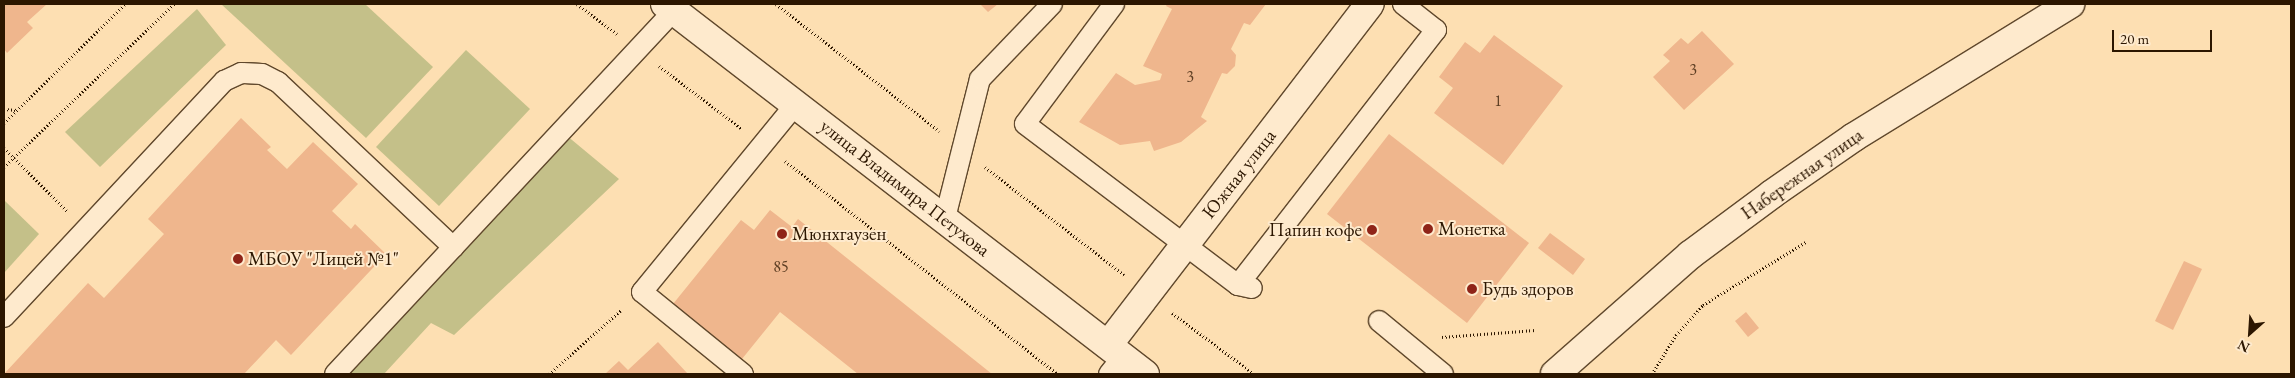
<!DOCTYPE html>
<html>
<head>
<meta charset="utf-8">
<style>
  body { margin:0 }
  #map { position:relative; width:2295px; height:378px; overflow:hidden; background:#fddfb2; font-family:"EB Garamond",serif }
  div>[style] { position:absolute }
  .green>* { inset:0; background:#c4c089 }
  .building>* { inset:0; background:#efb68d }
  .path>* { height:3px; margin-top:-1.5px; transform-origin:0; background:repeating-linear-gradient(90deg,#2c1600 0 1px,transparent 0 3.5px) }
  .roads { filter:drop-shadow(1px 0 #60482c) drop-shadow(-1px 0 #60482c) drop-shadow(0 1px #60482c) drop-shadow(0 -1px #60482c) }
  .lane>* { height:20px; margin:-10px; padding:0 10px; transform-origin:10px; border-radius:10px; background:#feeacd }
  .street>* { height:28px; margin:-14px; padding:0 14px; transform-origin:14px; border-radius:14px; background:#feeacd }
  .secondary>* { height:28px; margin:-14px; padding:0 14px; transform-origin:14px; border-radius:14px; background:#feeacd }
  .dots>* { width:14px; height:14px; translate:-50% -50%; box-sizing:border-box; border:2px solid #feeacd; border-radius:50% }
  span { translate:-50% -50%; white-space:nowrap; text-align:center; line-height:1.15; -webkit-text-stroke:4px #feeacd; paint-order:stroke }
  .number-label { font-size:16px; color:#5d3e23 }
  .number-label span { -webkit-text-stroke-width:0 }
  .street-label { font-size:19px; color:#2c1600 }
  .poi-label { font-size:19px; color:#2c1600 }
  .left { translate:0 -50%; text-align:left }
  .right { translate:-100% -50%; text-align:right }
  .frame { position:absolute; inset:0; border:5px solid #2c1600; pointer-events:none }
  .north { position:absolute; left:2225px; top:308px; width:50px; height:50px; -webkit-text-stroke:4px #feeacd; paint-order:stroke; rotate:206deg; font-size:14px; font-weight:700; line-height:20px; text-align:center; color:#2c1600 }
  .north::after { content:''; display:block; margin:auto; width:18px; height:22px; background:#2c1600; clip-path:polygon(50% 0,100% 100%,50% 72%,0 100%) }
  .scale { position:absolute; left:2112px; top:30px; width:100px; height:22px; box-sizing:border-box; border:2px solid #2c1600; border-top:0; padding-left:6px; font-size:15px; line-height:18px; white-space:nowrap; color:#2c1600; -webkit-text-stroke:4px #feeacd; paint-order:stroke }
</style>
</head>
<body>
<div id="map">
  <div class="green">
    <i style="clip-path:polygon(221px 4px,365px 4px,433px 67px,366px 138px)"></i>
    <i style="clip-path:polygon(197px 9px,226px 45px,100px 167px,65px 132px)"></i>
    <i style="clip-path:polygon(466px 50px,530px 109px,439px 206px,376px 147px)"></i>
    <i style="clip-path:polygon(566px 135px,619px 179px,454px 335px,431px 323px,384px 374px,344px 374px)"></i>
    <i style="clip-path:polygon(4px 200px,39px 234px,4px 273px)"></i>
  </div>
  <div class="building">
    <i style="clip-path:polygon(4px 4px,47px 4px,27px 22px,33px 28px,7px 53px,4px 49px)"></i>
    <i style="clip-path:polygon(980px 4px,998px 4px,988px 12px)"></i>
    <i style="clip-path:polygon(1167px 4px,1266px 4px,1250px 25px,1244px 23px,1231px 49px,1236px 55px,1235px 66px,1227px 74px,1222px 73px,1201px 117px,1207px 121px,1181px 142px,1154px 151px,1150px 141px,1120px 145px,1079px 122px,1116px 73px,1135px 85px,1160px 80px,1162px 74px,1143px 66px,1172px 9px,1166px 6px)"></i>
    <i style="clip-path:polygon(1702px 31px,1734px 64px,1684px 110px,1653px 77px,1670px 61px,1663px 55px,1681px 38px,1688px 44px)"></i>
    <i style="clip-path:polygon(1494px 35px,1563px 86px,1503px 165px,1434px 113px,1453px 88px,1439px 77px,1465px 42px,1480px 53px)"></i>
    <i style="clip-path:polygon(241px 118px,271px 147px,267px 150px,287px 169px,313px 142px,358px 184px,332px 211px,351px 229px,355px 224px,386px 254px,291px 355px,276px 340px,244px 374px,4px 374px,88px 283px,104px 298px,164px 234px,148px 219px)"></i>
    <i style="clip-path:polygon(1389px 134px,1529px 243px,1467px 323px,1327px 214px)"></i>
    <i style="clip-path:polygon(770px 210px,792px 227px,798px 219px,992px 374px,858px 374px,780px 312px,742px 359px,673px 304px,741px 220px,754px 230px)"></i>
    <i style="clip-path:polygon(1550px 233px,1585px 259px,1573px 275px,1538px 248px)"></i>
    <i style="clip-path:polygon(2184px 261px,2202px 269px,2173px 330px,2155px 321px)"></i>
    <i style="clip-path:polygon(1746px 312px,1759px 328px,1748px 337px,1735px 321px)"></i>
    <i style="clip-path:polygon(658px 342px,688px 374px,605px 374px,619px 361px,628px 370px)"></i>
  </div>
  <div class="path">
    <i style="left:577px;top:4px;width:50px;rotate:36.9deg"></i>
    <i style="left:776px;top:4px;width:207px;rotate:37.9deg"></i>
    <i style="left:659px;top:66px;width:104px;rotate:37.2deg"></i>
    <i style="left:4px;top:109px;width:13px;rotate:4deg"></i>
    <i style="left:4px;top:123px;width:170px;rotate:-44.5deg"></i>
    <i style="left:4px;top:148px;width:89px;rotate:45deg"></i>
    <i style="left:785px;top:161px;width:346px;rotate:38deg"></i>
    <i style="left:4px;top:167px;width:236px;rotate:-43.8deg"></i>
    <i style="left:985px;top:167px;width:176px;rotate:37.8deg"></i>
    <i style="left:1172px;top:313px;width:102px;rotate:36.6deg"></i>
    <i style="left:1442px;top:337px;width:94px;rotate:-4.3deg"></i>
    <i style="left:549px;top:374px;width:96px;rotate:-41.6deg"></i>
    <i style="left:1652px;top:374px;width:46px;rotate:-58.4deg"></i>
    <i style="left:1676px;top:335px;width:40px;rotate:-48deg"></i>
    <i style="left:1703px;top:305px;width:121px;rotate:-31.5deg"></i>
  </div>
  <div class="roads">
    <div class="lane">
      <i style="left:1114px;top:4px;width:149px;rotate:126.6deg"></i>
      <i style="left:1025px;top:124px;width:267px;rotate:37.1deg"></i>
      <i style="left:1238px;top:285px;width:14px;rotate:12deg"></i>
      <i style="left:945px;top:218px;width:143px;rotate:-75.9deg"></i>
      <i style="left:980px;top:79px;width:104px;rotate:-46.2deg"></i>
      <i style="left:1238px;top:285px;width:323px;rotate:-52.2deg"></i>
      <i style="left:1436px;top:30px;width:42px;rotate:-141.8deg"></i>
      <i style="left:4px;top:317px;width:323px;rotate:-47deg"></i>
      <i style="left:224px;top:81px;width:19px;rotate:-25deg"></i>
      <i style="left:241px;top:73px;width:21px;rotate:3deg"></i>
      <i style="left:262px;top:74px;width:18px;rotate:27deg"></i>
      <i style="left:278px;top:82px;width:241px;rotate:43.3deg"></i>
      <i style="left:1379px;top:321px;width:83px;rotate:39.6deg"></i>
      <i style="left:335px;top:374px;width:497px;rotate:-47deg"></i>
      <i style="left:743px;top:374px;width:130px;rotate:-140.9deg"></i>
      <i style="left:642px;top:292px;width:243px;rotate:-50.7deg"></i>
      <i style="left:1109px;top:374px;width:22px;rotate:-51deg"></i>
    </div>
    <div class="street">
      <i style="left:1108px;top:345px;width:430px;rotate:-52.5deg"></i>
      <i style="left:1555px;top:374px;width:180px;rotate:-41.4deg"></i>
      <i style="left:1690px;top:255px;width:102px;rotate:-36.6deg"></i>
      <i style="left:1772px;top:194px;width:100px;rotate:-34.8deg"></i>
      <i style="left:1854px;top:137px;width:254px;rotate:-31.6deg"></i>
    </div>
    <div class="secondary">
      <i style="left:665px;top:4px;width:606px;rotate:37.63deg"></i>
    </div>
  </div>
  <div class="dots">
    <i style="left:1428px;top:229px;background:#8f2418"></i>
    <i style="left:1372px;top:230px;background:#8f2418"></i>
    <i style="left:782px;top:234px;background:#8f2418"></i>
    <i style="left:238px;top:259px;background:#8f2418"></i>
    <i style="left:1472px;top:289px;background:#8f2418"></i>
  </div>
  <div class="number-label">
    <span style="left:1693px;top:70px">3</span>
    <span style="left:1190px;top:77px">3</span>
    <span style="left:1498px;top:101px">1</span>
    <span style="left:781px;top:267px">85</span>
  </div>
  <div class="street-label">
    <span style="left:1239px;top:174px;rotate:-52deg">Южная улица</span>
    <span style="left:1802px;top:174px;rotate:-35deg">Набережная улица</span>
    <span style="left:905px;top:188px;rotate:38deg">улица Владимира Петухова</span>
  </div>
  <div class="poi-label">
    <span class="left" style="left:1438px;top:229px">Монетка</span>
    <span class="right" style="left:1362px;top:230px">Папин кофе</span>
    <span class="left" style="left:792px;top:234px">Мюнхгаузен</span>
    <span class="left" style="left:248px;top:259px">МБОУ "Лицей №1"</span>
    <span class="left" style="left:1482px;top:289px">Будь здоров</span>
  </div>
  <div class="frame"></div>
  <div class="north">N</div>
  <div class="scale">20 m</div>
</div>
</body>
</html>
